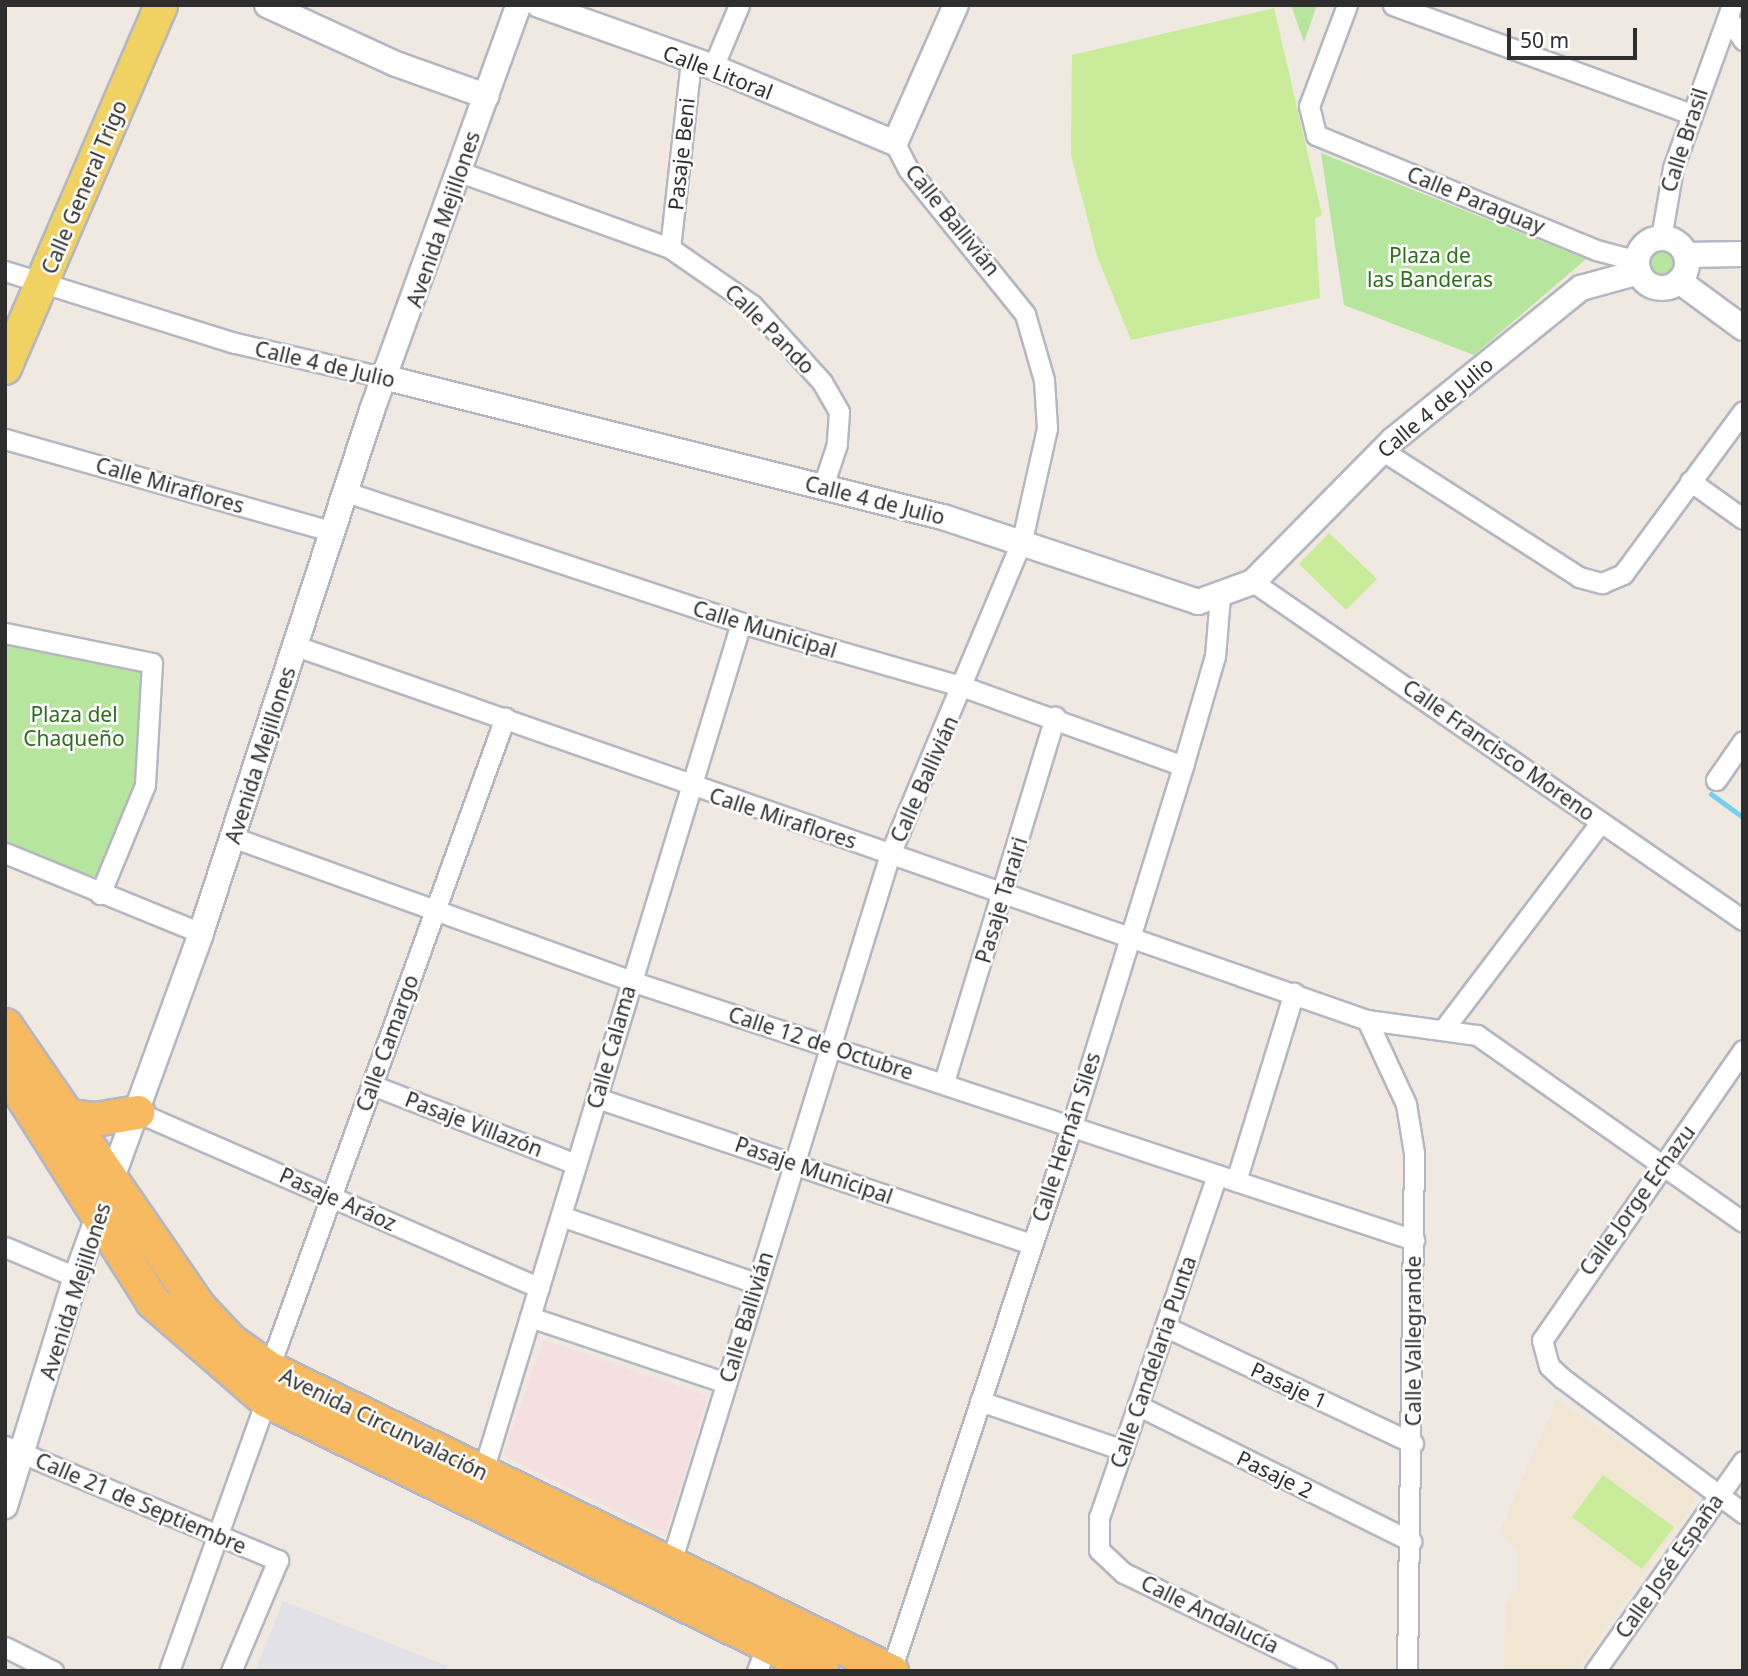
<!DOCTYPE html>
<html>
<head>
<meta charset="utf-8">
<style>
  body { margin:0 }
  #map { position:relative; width:1748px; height:1676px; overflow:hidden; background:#efe9e1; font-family:"Noto Sans",sans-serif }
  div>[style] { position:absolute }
  .industrial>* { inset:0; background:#e3e1e8 }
  .education>* { inset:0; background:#f0e6d1 }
  .medical>* { inset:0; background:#f5dfe0 }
  .green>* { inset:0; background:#b6e59e }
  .round { border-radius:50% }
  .pitch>* { inset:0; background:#c9ec9a }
  .stream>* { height:5px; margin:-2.5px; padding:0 2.5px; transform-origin:2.5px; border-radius:2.5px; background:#75cff0 }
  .roads { filter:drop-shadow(2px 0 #b4b7c1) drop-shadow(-2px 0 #b4b7c1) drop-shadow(0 2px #b4b7c1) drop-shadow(0 -2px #b4b7c1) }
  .minor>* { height:19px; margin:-9.5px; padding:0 9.5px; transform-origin:9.5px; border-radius:9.5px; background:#fff }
  .tertiary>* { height:24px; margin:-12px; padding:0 12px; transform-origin:12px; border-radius:12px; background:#fff }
  .tertiary>.ring { margin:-12px; padding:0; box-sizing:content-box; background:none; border:24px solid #fff; border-radius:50% }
  .primary>* { height:32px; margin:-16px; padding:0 16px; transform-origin:16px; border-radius:16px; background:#f2d163 }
  .trunk>* { height:33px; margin:-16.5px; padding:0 16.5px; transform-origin:16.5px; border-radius:16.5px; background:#f8ba60 }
  span { translate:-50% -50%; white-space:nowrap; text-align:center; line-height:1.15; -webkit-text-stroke:5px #fff; paint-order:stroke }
  .street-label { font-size:21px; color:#2e2e2e }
  .park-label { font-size:21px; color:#2c6e1b }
  .frame { position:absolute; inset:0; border:7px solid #2e2e2e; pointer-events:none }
  .scale { position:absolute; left:1507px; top:28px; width:130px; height:32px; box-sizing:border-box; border:4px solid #2e2e2e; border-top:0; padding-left:9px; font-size:21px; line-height:24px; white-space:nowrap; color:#2e2e2e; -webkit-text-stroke:5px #fff; paint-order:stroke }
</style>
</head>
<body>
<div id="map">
  <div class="industrial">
    <i style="clip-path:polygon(283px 1601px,447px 1666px,445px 1671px,255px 1671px)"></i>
  </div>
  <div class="education">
    <i style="clip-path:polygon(1557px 1400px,1694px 1493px,1695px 1502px,1576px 1671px,1504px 1671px,1505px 1605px,1518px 1588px,1517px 1549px,1499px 1533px)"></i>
  </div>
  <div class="medical">
    <i style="clip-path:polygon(544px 1340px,708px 1396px,667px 1530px,655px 1530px,503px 1455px)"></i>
  </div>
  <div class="green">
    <i style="clip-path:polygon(1291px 5px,1317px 5px,1304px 42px)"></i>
    <i style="clip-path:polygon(1321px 153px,1586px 259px,1474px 355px,1344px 305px)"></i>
    <i class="round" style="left:1645px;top:245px;width:34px;height:34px"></i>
    <i style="clip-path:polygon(5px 643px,144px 669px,139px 777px,97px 875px,84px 878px,5px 844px)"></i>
  </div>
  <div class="pitch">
    <i style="clip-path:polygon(1274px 8px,1322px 215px,1315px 219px,1320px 298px,1131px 340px,1097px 256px,1071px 155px,1072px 55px)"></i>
    <i style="clip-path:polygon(1329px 533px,1377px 579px,1346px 610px,1299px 564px)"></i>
    <i style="clip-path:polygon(1603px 1475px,1674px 1527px,1642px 1569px,1572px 1517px)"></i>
  </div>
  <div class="stream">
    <i style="left:1711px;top:794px;width:39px;rotate:36deg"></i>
  </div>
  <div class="roads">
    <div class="minor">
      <i style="left:1347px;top:5px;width:108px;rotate:110.6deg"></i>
      <i style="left:1309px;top:106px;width:30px;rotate:76deg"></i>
      <i style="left:1316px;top:135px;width:303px;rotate:22.3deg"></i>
      <i style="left:1596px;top:250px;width:43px;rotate:14.7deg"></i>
      <i style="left:1393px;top:5px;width:317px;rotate:20.1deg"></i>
      <i style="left:1731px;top:22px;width:22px;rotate:56deg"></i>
      <i style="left:713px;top:67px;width:67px;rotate:-67.2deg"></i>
      <i style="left:460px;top:172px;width:223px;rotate:19.9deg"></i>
      <i style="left:670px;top:248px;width:100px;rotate:34.8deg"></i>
      <i style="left:752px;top:305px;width:104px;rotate:47.7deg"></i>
      <i style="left:822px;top:382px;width:34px;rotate:60deg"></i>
      <i style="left:839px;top:412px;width:32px;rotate:94deg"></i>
      <i style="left:837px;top:444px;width:44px;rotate:108.4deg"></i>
      <i style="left:1661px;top:238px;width:71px;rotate:-80.3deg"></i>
      <i style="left:1673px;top:168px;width:173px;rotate:-70.1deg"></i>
      <i style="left:670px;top:248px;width:188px;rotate:-83.6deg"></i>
      <i style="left:5px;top:271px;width:241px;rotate:17.4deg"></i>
      <i style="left:235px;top:343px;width:156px;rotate:13deg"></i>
      <i style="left:5px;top:439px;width:342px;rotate:15.8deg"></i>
      <i style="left:1383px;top:451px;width:233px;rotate:32.7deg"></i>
      <i style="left:1579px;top:577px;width:24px;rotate:15deg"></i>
      <i style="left:1602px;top:583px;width:23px;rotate:-23deg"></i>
      <i style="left:1623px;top:574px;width:202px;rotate:-53.6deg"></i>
      <i style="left:1690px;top:481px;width:65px;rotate:35.6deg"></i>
      <i style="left:346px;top:492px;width:416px;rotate:18.3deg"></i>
      <i style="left:741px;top:623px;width:232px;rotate:16deg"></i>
      <i style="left:964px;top:687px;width:233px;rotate:19.8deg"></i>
      <i style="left:1253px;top:582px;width:595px;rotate:34.6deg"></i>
      <i style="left:5px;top:633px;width:150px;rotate:11.5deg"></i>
      <i style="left:152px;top:663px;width:122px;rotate:93.3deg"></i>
      <i style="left:145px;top:785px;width:118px;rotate:112.4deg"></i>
      <i style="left:296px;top:646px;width:1134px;rotate:19.25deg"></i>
      <i style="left:1367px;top:1020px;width:111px;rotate:7.8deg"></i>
      <i style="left:1477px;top:1035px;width:325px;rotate:35.1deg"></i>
      <i style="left:1716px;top:780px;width:47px;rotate:-55.3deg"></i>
      <i style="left:232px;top:837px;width:424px;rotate:19.8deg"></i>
      <i style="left:631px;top:981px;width:825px;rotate:18.3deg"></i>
      <i style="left:5px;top:853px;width:212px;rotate:22.2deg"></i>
      <i style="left:1367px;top:1020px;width:93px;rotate:65.1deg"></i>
      <i style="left:1406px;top:1104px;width:50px;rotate:80.7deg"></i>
      <i style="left:1414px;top:1153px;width:518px;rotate:90.77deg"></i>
      <i style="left:1446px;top:1026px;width:256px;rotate:-52.8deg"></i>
      <i style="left:1743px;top:1050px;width:353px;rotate:124.7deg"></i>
      <i style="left:1542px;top:1340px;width:27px;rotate:75deg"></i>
      <i style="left:1549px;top:1366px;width:18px;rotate:43deg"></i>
      <i style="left:1562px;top:1378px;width:226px;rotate:36.7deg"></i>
      <i style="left:944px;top:1082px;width:382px;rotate:-73.1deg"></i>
      <i style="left:372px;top:1085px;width:219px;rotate:21.2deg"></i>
      <i style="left:597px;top:1098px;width:458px;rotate:18.6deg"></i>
      <i style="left:137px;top:1112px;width:439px;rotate:23.6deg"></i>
      <i style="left:1217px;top:1175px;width:362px;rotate:109deg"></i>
      <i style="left:1099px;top:1517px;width:33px;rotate:90deg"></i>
      <i style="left:1099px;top:1550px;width:34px;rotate:43deg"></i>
      <i style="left:1124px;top:1573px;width:225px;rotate:25.9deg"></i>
      <i style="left:1236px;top:1181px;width:197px;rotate:-72.9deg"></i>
      <i style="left:561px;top:1216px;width:206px;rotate:19deg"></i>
      <i style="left:5px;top:1247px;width:77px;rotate:22.9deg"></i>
      <i style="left:530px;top:1317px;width:207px;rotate:18.6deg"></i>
      <i style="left:1166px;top:1327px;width:273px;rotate:25.2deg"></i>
      <i style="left:269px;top:1368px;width:692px;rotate:-70.05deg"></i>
      <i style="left:980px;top:1401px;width:151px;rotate:18.9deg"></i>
      <i style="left:1139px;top:1406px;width:304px;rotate:26.4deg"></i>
      <i style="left:5px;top:1446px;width:296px;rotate:22.7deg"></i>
      <i style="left:278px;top:1560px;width:121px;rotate:112.9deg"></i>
      <i style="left:483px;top:1471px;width:886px;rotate:-73.08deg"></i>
      <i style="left:668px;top:1572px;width:752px;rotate:-72.82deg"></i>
      <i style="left:890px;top:854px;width:341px;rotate:-67.2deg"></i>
      <i style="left:1022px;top:540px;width:115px;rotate:-77.4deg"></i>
      <i style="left:1047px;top:428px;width:48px;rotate:-93.6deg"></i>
      <i style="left:1044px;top:380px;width:69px;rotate:-106.1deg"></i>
      <i style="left:1025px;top:314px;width:186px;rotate:-128.9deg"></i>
      <i style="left:908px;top:169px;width:29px;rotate:-117deg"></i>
      <i style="left:5px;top:1647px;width:54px;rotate:26.6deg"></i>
      <i style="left:169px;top:1671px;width:288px;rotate:-70.3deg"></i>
      <i style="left:757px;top:1671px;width:27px;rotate:-70deg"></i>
      <i style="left:891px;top:1671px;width:575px;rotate:-71.66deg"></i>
      <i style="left:1072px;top:1125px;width:376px;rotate:-72.8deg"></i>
      <i style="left:1183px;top:766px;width:115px;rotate:-73.8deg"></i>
      <i style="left:1215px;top:656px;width:59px;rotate:-85.2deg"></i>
      <i style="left:1595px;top:1671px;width:257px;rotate:-54.8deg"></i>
    </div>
    <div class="tertiary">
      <i style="left:267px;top:5px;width:142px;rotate:24.6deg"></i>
      <i style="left:396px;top:64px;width:96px;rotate:19.6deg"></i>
      <i style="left:539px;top:5px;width:185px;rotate:19.6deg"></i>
      <i style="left:713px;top:67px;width:197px;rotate:22.7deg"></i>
      <i style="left:895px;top:143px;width:151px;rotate:-66.2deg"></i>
      <i class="ring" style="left:1637px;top:238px;width:26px;height:26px"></i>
      <i style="left:1686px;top:255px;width:57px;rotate:-1deg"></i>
      <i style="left:1679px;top:281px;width:79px;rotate:36.3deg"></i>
      <i style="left:387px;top:378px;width:573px;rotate:14.04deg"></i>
      <i style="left:943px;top:517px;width:269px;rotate:18.4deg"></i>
      <i style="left:1198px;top:602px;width:59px;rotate:-20deg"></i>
      <i style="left:1253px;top:582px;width:199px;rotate:-45.4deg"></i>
      <i style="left:1393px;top:440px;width:242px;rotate:-39deg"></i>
      <i style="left:1581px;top:288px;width:60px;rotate:-15.4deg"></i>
      <i style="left:5px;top:1506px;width:240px;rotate:-72.8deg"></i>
      <i style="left:76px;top:1277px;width:366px;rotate:-70deg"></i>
      <i style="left:201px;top:933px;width:550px;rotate:-71.89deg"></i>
      <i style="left:372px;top:410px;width:431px;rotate:-70.1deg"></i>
    </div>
    <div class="primary">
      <i style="left:5px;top:368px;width:395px;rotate:-66.7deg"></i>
    </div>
    <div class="trunk">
      <i style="left:5px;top:1025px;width:342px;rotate:55.5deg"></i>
      <i style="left:199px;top:1307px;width:47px;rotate:46.7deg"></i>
      <i style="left:231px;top:1341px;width:47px;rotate:35.4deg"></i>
      <i style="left:269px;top:1368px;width:692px;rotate:25.97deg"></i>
      <i style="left:5px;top:1069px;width:275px;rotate:57.6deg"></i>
      <i style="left:152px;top:1301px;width:151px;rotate:41deg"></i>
      <i style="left:266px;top:1400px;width:618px;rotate:26.03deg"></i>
      <i style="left:69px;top:1116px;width:26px;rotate:7deg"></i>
      <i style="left:95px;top:1119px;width:43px;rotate:-9.5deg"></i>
    </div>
  </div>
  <div class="street-label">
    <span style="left:718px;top:72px;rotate:21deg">Calle Litoral</span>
    <span style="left:1684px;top:140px;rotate:-72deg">Calle Brasil</span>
    <span style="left:681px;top:154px;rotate:-84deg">Pasaje Beni</span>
    <span style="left:84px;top:187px;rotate:-67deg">Calle General Trigo</span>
    <span style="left:1476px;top:200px;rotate:22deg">Calle Paraguay</span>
    <span style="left:443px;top:219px;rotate:-71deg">Avenida Mejillones</span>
    <span style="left:953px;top:220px;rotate:51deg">Calle Ballivián</span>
    <span style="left:770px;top:329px;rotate:45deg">Calle Pando</span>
    <span style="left:325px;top:364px;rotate:13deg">Calle 4 de Julio</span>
    <span style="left:1435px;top:407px;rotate:-40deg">Calle 4 de Julio</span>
    <span style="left:170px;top:485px;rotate:16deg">Calle Miraflores</span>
    <span style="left:875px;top:500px;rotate:14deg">Calle 4 de Julio</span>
    <span style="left:765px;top:629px;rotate:17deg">Calle Municipal</span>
    <span style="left:1499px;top:750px;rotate:35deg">Calle Francisco Moreno</span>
    <span style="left:260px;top:755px;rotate:-72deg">Avenida Mejillones</span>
    <span style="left:924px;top:779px;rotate:-66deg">Calle Ballivián</span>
    <span style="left:783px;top:818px;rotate:18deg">Calle Miraflores</span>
    <span style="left:1001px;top:900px;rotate:-73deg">Pasaje Tarairi</span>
    <span style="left:387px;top:1043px;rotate:-70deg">Calle Camargo</span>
    <span style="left:821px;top:1043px;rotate:18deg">Calle 12 de Octubre</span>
    <span style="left:611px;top:1047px;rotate:-74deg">Calle Calama</span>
    <span style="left:474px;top:1124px;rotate:21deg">Pasaje Villazón</span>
    <span style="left:1066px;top:1137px;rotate:-72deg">Calle Hernán Siles</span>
    <span style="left:814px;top:1170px;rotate:19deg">Pasaje Municipal</span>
    <span style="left:338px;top:1199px;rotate:24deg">Pasaje Aráoz</span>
    <span style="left:1637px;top:1200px;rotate:-54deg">Calle Jorge Echazu</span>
    <span style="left:75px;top:1291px;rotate:-72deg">Avenida Mejillones</span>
    <span style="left:746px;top:1317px;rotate:-73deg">Calle Ballivián</span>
    <span style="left:1413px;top:1341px;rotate:-90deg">Calle Vallegrande</span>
    <span style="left:1153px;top:1362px;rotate:-71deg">Calle Candelaria Punta</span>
    <span style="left:1289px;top:1385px;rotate:25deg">Pasaje 1</span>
    <span style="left:384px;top:1424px;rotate:26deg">Avenida Circunvalación</span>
    <span style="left:1275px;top:1474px;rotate:26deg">Pasaje 2</span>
    <span style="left:141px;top:1503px;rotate:23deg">Calle 21 de Septiembre</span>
    <span style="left:1669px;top:1566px;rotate:-55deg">Calle José España</span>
    <span style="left:1210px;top:1614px;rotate:26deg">Calle Andalucía</span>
  </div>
  <div class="park-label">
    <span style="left:1430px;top:267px">Plaza de<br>las Banderas</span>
    <span style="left:74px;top:726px">Plaza del<br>Chaqueño</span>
  </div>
  <div class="frame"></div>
  <div class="scale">50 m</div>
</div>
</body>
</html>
